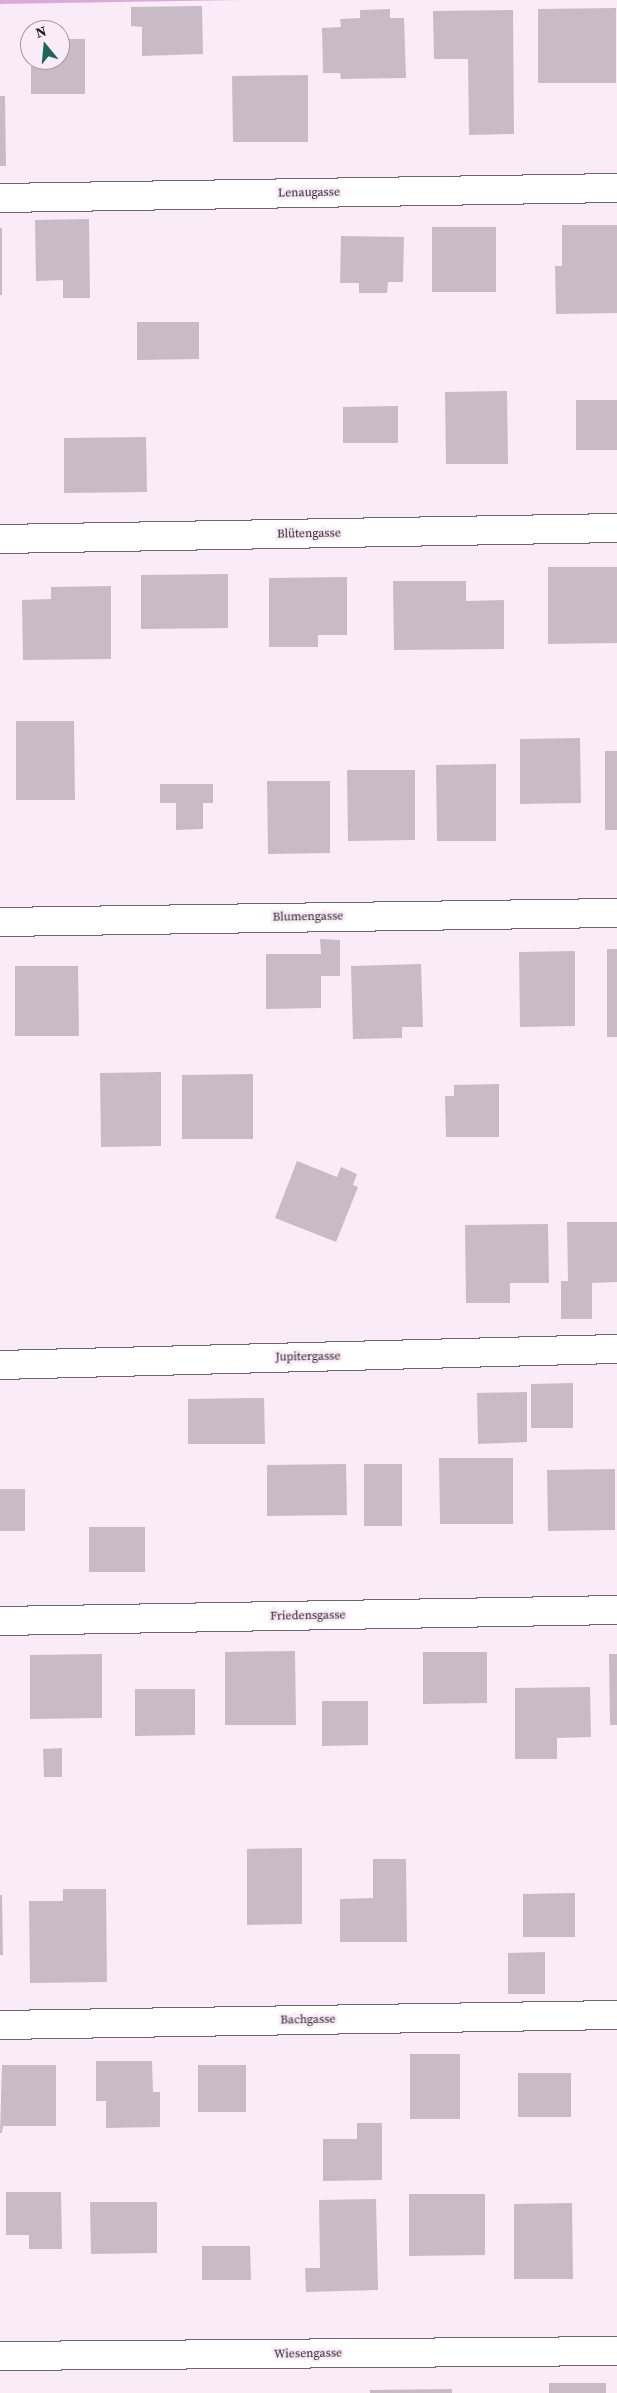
<!DOCTYPE html>
<html>
<head>
<meta charset="utf-8">
<style>
  body { margin:0 }
  #map { position:relative; width:617px; height:2393px; overflow:hidden; background:#faebf8; font-family:"Source Serif 4",serif }
  div>[style] { position:absolute }
  .green>* { inset:0; background:#dbaad7 }
  .building>* { inset:0; background:#c8bbc7 }
  .roads { filter:drop-shadow(1px 0 #726570) drop-shadow(-1px 0 #726570) drop-shadow(0 1px #726570) drop-shadow(0 -1px #726570) }
  .minor>* { height:28px; margin:-14px; padding:0 14px; transform-origin:14px; border-radius:14px; background:#fff }
  span { translate:-50% -50%; white-space:nowrap; text-align:center; line-height:1.15; -webkit-text-stroke:5px #faebf8; paint-order:stroke }
  .street-label { font-size:12px; color:#201b1f }
  .north { position:absolute; left:20px; top:20px; width:50px; height:50px; box-sizing:border-box; background:#faebf8; border:1px solid #a398a1; border-radius:50%; rotate:343deg; font-size:14px; font-weight:700; line-height:20px; text-align:center; color:#201b1f }
  .north::after { content:''; display:block; margin:auto; width:18px; height:22px; background:#1e655a; clip-path:polygon(50% 0,100% 100%,50% 72%,0 100%) }
</style>
</head>
<body>
<div id="map">
  <div class="green">
    <i style="clip-path:polygon(0 0,241px 0,0 4px)"></i>
  </div>
  <div class="building">
    <i style="clip-path:polygon(202px 6px,203px 54px,142px 56px,142px 27px,131px 26px,131px 7px)"></i>
    <i style="clip-path:polygon(616px 8px,616px 83px,538px 83px,538px 9px)"></i>
    <i style="clip-path:polygon(390px 9px,390px 18px,404px 18px,406px 78px,341px 79px,340px 73px,323px 73px,322px 28px,341px 27px,340px 19px,360px 18px,360px 10px)"></i>
    <i style="clip-path:polygon(513px 10px,514px 134px,469px 135px,468px 59px,434px 59px,433px 11px)"></i>
    <i style="clip-path:polygon(60px 39px,85px 39px,85px 94px,31px 94px,31px 60px,60px 60px)"></i>
    <i style="clip-path:polygon(308px 75px,308px 142px,233px 142px,232px 76px)"></i>
    <i style="clip-path:polygon(0 96px,5px 96px,6px 166px,0 166px)"></i>
    <i style="clip-path:polygon(89px 219px,90px 298px,63px 298px,63px 280px,36px 281px,35px 220px)"></i>
    <i style="clip-path:polygon(562px 225px,617px 225px,617px 313px,556px 314px,555px 266px,562px 266px)"></i>
    <i style="clip-path:polygon(432px 227px,496px 227px,496px 292px,432px 292px)"></i>
    <i style="clip-path:polygon(0 228px,2px 228px,2px 295px,0 295px)"></i>
    <i style="clip-path:polygon(341px 236px,404px 237px,403px 282px,388px 282px,387px 293px,359px 293px,359px 283px,340px 283px)"></i>
    <i style="clip-path:polygon(137px 322px,199px 322px,199px 359px,137px 360px)"></i>
    <i style="clip-path:polygon(507px 391px,508px 464px,446px 464px,445px 392px)"></i>
    <i style="clip-path:polygon(576px 400px,617px 400px,617px 450px,576px 450px)"></i>
    <i style="clip-path:polygon(398px 406px,398px 443px,343px 443px,343px 407px)"></i>
    <i style="clip-path:polygon(146px 437px,147px 492px,64px 493px,64px 438px)"></i>
    <i style="clip-path:polygon(548px 567px,617px 567px,617px 643px,548px 644px)"></i>
    <i style="clip-path:polygon(228px 574px,228px 628px,141px 629px,141px 575px)"></i>
    <i style="clip-path:polygon(347px 577px,347px 635px,318px 635px,318px 647px,269px 647px,269px 578px)"></i>
    <i style="clip-path:polygon(393px 581px,466px 581px,466px 601px,504px 600px,504px 649px,394px 650px)"></i>
    <i style="clip-path:polygon(111px 586px,111px 659px,23px 660px,22px 600px,51px 599px,51px 587px)"></i>
    <i style="clip-path:polygon(16px 721px,74px 721px,75px 800px,16px 800px)"></i>
    <i style="clip-path:polygon(580px 738px,581px 803px,520px 804px,520px 739px)"></i>
    <i style="clip-path:polygon(605px 751px,617px 751px,617px 830px,605px 830px)"></i>
    <i style="clip-path:polygon(496px 764px,496px 841px,437px 841px,436px 765px)"></i>
    <i style="clip-path:polygon(347px 770px,415px 770px,415px 840px,348px 841px)"></i>
    <i style="clip-path:polygon(267px 781px,330px 781px,330px 853px,268px 854px)"></i>
    <i style="clip-path:polygon(160px 784px,213px 784px,213px 803px,203px 803px,203px 829px,176px 830px,176px 803px,160px 803px)"></i>
    <i style="clip-path:polygon(320px 939px,340px 940px,340px 976px,321px 976px,321px 1008px,266px 1009px,266px 954px,321px 954px)"></i>
    <i style="clip-path:polygon(607px 949px,617px 949px,617px 1037px,607px 1037px)"></i>
    <i style="clip-path:polygon(575px 951px,575px 1026px,520px 1027px,519px 952px)"></i>
    <i style="clip-path:polygon(421px 964px,423px 1027px,402px 1027px,402px 1038px,353px 1039px,351px 966px)"></i>
    <i style="clip-path:polygon(15px 966px,78px 966px,79px 1036px,15px 1036px)"></i>
    <i style="clip-path:polygon(161px 1072px,161px 1146px,101px 1147px,100px 1073px)"></i>
    <i style="clip-path:polygon(253px 1074px,253px 1139px,182px 1139px,182px 1075px)"></i>
    <i style="clip-path:polygon(499px 1084px,499px 1137px,446px 1137px,445px 1096px,454px 1096px,454px 1085px)"></i>
    <i style="clip-path:polygon(297px 1161px,337px 1177px,341px 1167px,357px 1174px,353px 1185px,358px 1187px,336px 1242px,275px 1218px)"></i>
    <i style="clip-path:polygon(567px 1222px,617px 1222px,617px 1282px,592px 1283px,592px 1319px,561px 1319px,561px 1281px,568px 1281px)"></i>
    <i style="clip-path:polygon(548px 1224px,549px 1283px,510px 1283px,510px 1303px,466px 1303px,465px 1225px)"></i>
    <i style="clip-path:polygon(573px 1383px,573px 1428px,531px 1428px,531px 1384px)"></i>
    <i style="clip-path:polygon(527px 1392px,527px 1442px,478px 1444px,477px 1393px)"></i>
    <i style="clip-path:polygon(264px 1398px,265px 1444px,188px 1444px,188px 1399px)"></i>
    <i style="clip-path:polygon(439px 1458px,513px 1458px,513px 1524px,440px 1524px)"></i>
    <i style="clip-path:polygon(346px 1464px,347px 1515px,267px 1516px,267px 1465px)"></i>
    <i style="clip-path:polygon(364px 1464px,402px 1464px,402px 1526px,364px 1526px)"></i>
    <i style="clip-path:polygon(615px 1469px,615px 1530px,548px 1531px,547px 1470px)"></i>
    <i style="clip-path:polygon(0 1489px,25px 1489px,25px 1531px,0 1531px)"></i>
    <i style="clip-path:polygon(89px 1527px,145px 1527px,145px 1572px,89px 1572px)"></i>
    <i style="clip-path:polygon(295px 1651px,296px 1725px,225px 1725px,225px 1652px)"></i>
    <i style="clip-path:polygon(423px 1652px,487px 1652px,487px 1703px,423px 1704px)"></i>
    <i style="clip-path:polygon(102px 1654px,102px 1718px,30px 1719px,30px 1655px)"></i>
    <i style="clip-path:polygon(609px 1654px,617px 1654px,617px 1725px,610px 1725px)"></i>
    <i style="clip-path:polygon(590px 1687px,591px 1737px,557px 1738px,557px 1759px,515px 1759px,515px 1688px)"></i>
    <i style="clip-path:polygon(135px 1689px,195px 1689px,195px 1735px,135px 1736px)"></i>
    <i style="clip-path:polygon(322px 1701px,368px 1701px,368px 1745px,322px 1746px)"></i>
    <i style="clip-path:polygon(62px 1748px,62px 1777px,44px 1777px,43px 1749px)"></i>
    <i style="clip-path:polygon(302px 1848px,302px 1924px,247px 1925px,247px 1849px)"></i>
    <i style="clip-path:polygon(373px 1859px,406px 1859px,407px 1942px,340px 1942px,340px 1899px,373px 1898px)"></i>
    <i style="clip-path:polygon(63px 1889px,106px 1889px,107px 1982px,30px 1983px,29px 1901px,63px 1901px)"></i>
    <i style="clip-path:polygon(575px 1893px,575px 1937px,523px 1937px,523px 1894px)"></i>
    <i style="clip-path:polygon(0 1895px,2px 1895px,3px 1955px,0 1955px)"></i>
    <i style="clip-path:polygon(545px 1952px,545px 1994px,508px 1994px,508px 1953px)"></i>
    <i style="clip-path:polygon(410px 2054px,460px 2054px,460px 2119px,410px 2119px)"></i>
    <i style="clip-path:polygon(96px 2061px,152px 2061px,153px 2092px,160px 2092px,160px 2127px,106px 2128px,106px 2101px,96px 2101px)"></i>
    <i style="clip-path:polygon(2px 2065px,56px 2065px,56px 2126px,3px 2126px,2px 2133px,0 2133px)"></i>
    <i style="clip-path:polygon(198px 2065px,246px 2065px,246px 2112px,198px 2112px)"></i>
    <i style="clip-path:polygon(518px 2073px,571px 2073px,571px 2117px,518px 2117px)"></i>
    <i style="clip-path:polygon(357px 2123px,382px 2123px,382px 2180px,323px 2181px,323px 2139px,357px 2139px)"></i>
    <i style="clip-path:polygon(6px 2192px,61px 2192px,62px 2249px,29px 2249px,29px 2235px,6px 2235px)"></i>
    <i style="clip-path:polygon(409px 2194px,485px 2194px,485px 2255px,409px 2256px)"></i>
    <i style="clip-path:polygon(376px 2199px,378px 2290px,306px 2292px,305px 2268px,320px 2268px,319px 2200px)"></i>
    <i style="clip-path:polygon(90px 2202px,157px 2202px,157px 2253px,91px 2254px)"></i>
    <i style="clip-path:polygon(572px 2203px,573px 2279px,514px 2279px,514px 2204px)"></i>
    <i style="clip-path:polygon(202px 2246px,250px 2246px,251px 2280px,202px 2280px)"></i>
    <i style="clip-path:polygon(549px 2383px,606px 2383px,606px 2393px,549px 2393px)"></i>
    <i style="clip-path:polygon(452px 2389px,452px 2393px,370px 2393px,370px 2390px)"></i>
  </div>
  <div class="roads">
    <div class="minor">
      <i style="left:0;top:198px;width:617px;rotate:-0.93deg"></i>
      <i style="left:0;top:539px;width:617px;rotate:-1.02deg"></i>
      <i style="left:0;top:922px;width:617px;rotate:-0.84deg"></i>
      <i style="left:0;top:1365px;width:617px;rotate:-1.49deg"></i>
      <i style="left:0;top:1621px;width:617px;rotate:-1.02deg"></i>
      <i style="left:0;top:2025px;width:617px;rotate:-0.93deg"></i>
      <i style="left:0;top:2356px;width:617px;rotate:-0.46deg"></i>
    </div>
  </div>
  <div class="street-label">
    <span style="left:309px;top:193px;rotate:-1deg">Lenaugasse</span>
    <span style="left:309px;top:534px;rotate:-1deg">Blütengasse</span>
    <span style="left:308px;top:917px;rotate:-1deg">Blumengasse</span>
    <span style="left:308px;top:1357px;rotate:-1deg">Jupitergasse</span>
    <span style="left:308px;top:1616px;rotate:-1deg">Friedensgasse</span>
    <span style="left:308px;top:2020px;rotate:-1deg">Bachgasse</span>
    <span style="left:308px;top:2354px;rotate:-1deg">Wiesengasse</span>
  </div>
  <div class="north">N</div>
</div>
</body>
</html>
